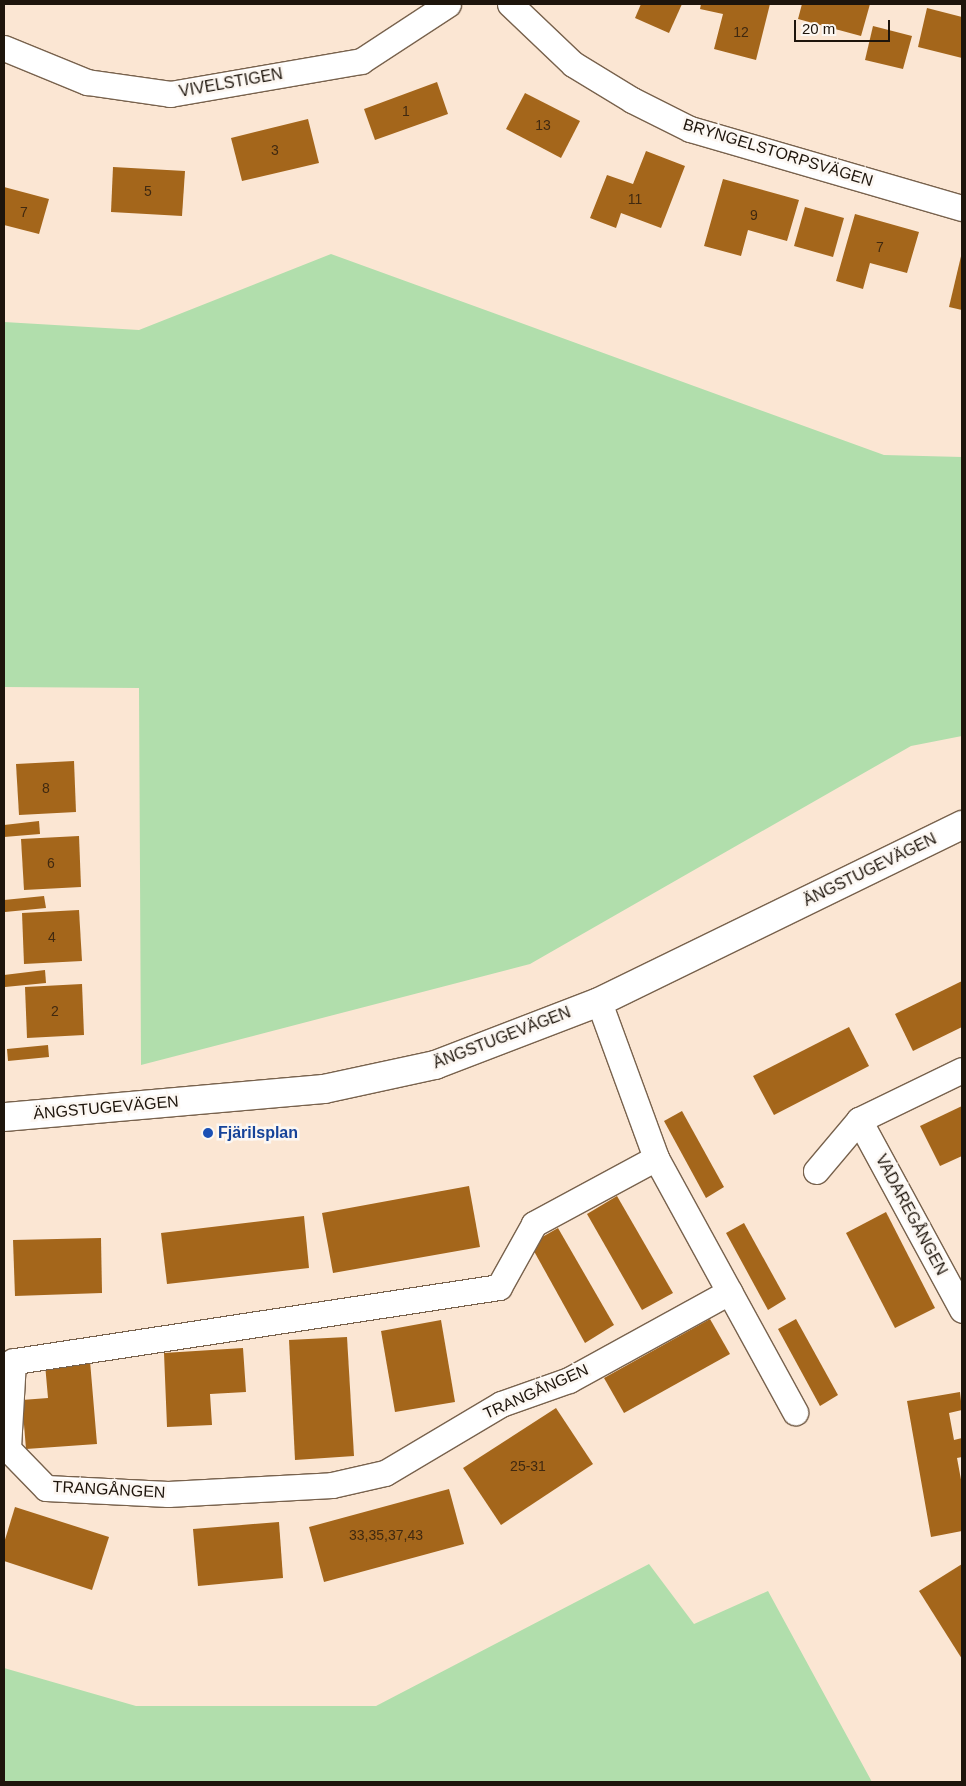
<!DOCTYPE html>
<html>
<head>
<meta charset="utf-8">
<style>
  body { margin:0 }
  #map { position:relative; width:966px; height:1786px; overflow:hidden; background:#fbe6d3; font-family:Helvetica,sans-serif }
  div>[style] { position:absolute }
  .green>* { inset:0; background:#b1deac }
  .building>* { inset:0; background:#a4661b }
  .roads { filter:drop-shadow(1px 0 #78624d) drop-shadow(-1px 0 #78624d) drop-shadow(0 1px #78624d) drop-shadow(0 -1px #78624d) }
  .minor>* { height:25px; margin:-12.5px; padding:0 12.5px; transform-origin:12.5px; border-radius:12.5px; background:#fff }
  .tertiary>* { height:28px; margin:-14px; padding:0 14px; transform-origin:14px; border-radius:14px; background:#fff }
  .dots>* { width:14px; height:14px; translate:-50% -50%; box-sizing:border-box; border:2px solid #fcf7f2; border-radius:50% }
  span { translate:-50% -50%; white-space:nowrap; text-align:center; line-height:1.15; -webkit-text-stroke:5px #fcf7f2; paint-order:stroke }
  .number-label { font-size:14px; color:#402910 }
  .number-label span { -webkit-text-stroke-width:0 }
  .street-label { font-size:16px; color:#1e150c }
  .transit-label { font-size:16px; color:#164399; font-weight:700 }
  .left { translate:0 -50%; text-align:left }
  .frame { position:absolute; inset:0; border:5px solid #1e150c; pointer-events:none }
  .scale { position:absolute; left:794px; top:20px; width:96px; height:22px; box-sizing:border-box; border:2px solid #1e150c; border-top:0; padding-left:6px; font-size:15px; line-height:18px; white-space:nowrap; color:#1e150c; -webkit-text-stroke:4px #fcf7f2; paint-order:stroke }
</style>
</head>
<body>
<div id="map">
  <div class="green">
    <i style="clip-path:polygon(331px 254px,884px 455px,962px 457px,962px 736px,911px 746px,530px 964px,141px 1065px,139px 688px,4px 687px,4px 322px,139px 330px)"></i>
    <i style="clip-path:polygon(649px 1564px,694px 1624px,768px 1591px,872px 1782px,4px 1782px,4px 1668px,136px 1706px,376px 1706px)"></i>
  </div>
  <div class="building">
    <i style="clip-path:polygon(641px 4px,682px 4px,669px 33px,635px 18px)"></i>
    <i style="clip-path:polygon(701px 4px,770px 4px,756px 60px,714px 49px,723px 14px,700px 9px)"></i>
    <i style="clip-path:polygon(802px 4px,870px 4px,861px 36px,798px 19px)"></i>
    <i style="clip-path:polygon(927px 8px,962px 17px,962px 58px,918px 47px)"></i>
    <i style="clip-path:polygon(873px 26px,912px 36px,903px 69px,865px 60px)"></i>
    <i style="clip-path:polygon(437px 82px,448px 114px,375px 140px,364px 109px)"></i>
    <i style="clip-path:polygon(525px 93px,580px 121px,561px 158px,506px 129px)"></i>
    <i style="clip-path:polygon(308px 119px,319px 163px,242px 181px,231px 138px)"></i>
    <i style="clip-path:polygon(646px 151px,685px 166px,661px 228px,621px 213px,616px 228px,590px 218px,607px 175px,633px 184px)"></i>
    <i style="clip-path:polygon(113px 167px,185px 171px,182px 216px,111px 212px)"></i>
    <i style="clip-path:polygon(723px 179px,799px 200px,787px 241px,748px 230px,741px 256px,704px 246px)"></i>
    <i style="clip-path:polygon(4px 187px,49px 199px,39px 234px,4px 225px)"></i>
    <i style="clip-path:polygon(805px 207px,844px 218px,833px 257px,794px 246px)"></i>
    <i style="clip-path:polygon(855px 214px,919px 232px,907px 273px,870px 263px,863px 289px,836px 281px)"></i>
    <i style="clip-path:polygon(962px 252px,962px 310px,949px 307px)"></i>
    <i style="clip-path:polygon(74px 761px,76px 812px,19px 815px,16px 764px)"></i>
    <i style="clip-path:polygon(39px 821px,40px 834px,4px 837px,4px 825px)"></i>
    <i style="clip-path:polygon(79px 836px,81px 887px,24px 890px,21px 839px)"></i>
    <i style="clip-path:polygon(44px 896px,46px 908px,5px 912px,4px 900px)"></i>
    <i style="clip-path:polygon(79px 910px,82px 961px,24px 964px,22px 913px)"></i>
    <i style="clip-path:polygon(45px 970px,46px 983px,5px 987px,4px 975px)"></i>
    <i style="clip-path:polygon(962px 981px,962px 1027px,913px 1051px,895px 1014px)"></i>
    <i style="clip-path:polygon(82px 984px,84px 1035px,27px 1038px,25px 987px)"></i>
    <i style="clip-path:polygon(849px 1027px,869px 1066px,774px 1115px,753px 1076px)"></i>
    <i style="clip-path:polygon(48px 1045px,49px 1057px,8px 1061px,7px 1049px)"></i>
    <i style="clip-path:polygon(962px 1106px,962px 1156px,940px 1166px,920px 1126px)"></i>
    <i style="clip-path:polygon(682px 1111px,724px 1187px,706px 1198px,664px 1121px)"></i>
    <i style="clip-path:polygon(469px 1186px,480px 1247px,333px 1273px,322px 1213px)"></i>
    <i style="clip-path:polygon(617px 1196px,673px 1293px,642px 1310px,587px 1214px)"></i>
    <i style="clip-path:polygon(886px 1212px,935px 1308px,895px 1328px,846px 1233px)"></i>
    <i style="clip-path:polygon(304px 1216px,309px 1268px,167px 1284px,161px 1233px)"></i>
    <i style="clip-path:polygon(744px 1223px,786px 1299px,768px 1310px,726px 1233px)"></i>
    <i style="clip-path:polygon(558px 1228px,614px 1325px,585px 1343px,530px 1244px)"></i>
    <i style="clip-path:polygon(101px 1238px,102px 1293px,15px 1296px,13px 1240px)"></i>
    <i style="clip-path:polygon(710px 1319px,730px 1354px,624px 1413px,604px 1378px)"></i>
    <i style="clip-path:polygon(796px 1319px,838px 1395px,820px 1406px,778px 1329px)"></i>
    <i style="clip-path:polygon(441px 1320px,455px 1402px,395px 1412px,381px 1331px)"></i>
    <i style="clip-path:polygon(347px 1337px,354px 1456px,295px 1460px,289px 1340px)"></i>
    <i style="clip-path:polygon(243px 1348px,246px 1392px,210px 1394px,212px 1425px,167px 1427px,164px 1353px)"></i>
    <i style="clip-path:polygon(90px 1361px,97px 1444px,26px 1449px,22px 1400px,48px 1398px,45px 1364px)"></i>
    <i style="clip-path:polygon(960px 1392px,962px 1410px,949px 1413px,954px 1440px,962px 1438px,962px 1457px,957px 1458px,962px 1485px,962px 1531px,931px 1537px,907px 1401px)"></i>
    <i style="clip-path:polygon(556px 1408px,593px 1464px,501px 1525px,463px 1468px)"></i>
    <i style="clip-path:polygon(449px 1489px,464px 1544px,324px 1582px,309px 1527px)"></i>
    <i style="clip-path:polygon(15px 1507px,109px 1537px,92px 1590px,4px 1561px,4px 1543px)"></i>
    <i style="clip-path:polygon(279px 1522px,283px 1578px,198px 1586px,193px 1529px)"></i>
    <i style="clip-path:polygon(962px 1564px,962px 1659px,919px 1591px)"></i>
  </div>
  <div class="roads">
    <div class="minor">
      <i style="left:510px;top:4px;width:87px;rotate:43.6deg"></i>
      <i style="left:573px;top:64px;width:69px;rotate:31.4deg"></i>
      <i style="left:632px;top:100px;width:65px;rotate:26.6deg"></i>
      <i style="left:690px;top:129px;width:283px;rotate:16.2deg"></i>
      <i style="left:4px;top:48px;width:90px;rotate:22.3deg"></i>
      <i style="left:87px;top:82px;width:84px;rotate:8.2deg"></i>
      <i style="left:170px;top:94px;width:194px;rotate:-9.8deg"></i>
      <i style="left:361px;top:61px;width:104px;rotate:-33.2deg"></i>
      <i style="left:599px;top:1002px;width:166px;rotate:69.9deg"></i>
      <i style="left:656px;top:1158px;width:290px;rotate:61.3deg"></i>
      <i style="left:859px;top:1120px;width:216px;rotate:61.5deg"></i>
      <i style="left:656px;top:1158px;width:139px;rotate:151.6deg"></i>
      <i style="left:534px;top:1224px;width:72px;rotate:119.1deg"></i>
      <i style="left:499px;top:1287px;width:492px;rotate:171.3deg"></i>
      <i style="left:13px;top:1361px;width:88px;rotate:93.3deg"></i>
      <i style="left:8px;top:1449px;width:54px;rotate:45.7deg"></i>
      <i style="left:46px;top:1488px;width:122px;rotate:2.8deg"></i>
      <i style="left:168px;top:1494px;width:164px;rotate:-3.1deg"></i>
      <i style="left:332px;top:1485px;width:54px;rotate:-12.8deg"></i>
      <i style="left:385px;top:1473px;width:135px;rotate:-30.7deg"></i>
      <i style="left:501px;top:1404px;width:72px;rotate:-19.4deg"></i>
      <i style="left:569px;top:1380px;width:183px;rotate:-28.8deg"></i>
      <i style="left:816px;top:1171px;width:67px;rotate:-49.9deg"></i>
      <i style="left:859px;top:1120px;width:114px;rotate:-25.9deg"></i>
    </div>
    <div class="tertiary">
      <i style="left:4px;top:1117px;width:321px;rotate:-5deg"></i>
      <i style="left:324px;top:1089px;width:114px;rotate:-12.2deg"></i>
      <i style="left:435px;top:1065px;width:176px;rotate:-21deg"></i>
      <i style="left:599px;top:1002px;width:404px;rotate:-26deg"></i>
    </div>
  </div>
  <div class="dots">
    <i style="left:208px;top:1133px;background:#1a4fb4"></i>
  </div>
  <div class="number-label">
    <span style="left:741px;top:32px">12</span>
    <span style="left:406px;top:111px">1</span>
    <span style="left:543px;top:125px">13</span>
    <span style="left:275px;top:150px">3</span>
    <span style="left:148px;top:191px">5</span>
    <span style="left:635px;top:199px">11</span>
    <span style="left:24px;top:212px">7</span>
    <span style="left:754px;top:215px">9</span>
    <span style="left:880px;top:247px">7</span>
    <span style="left:46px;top:788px">8</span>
    <span style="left:51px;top:863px">6</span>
    <span style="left:52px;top:937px">4</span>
    <span style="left:55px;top:1011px">2</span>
    <span style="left:528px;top:1466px">25-31</span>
    <span style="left:386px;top:1535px">33,35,37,43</span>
  </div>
  <div class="street-label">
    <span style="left:231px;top:83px;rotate:-10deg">VIVELSTIGEN</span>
    <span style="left:778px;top:153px;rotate:17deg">BRYNGELSTORPSVÄGEN</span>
    <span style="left:870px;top:870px;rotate:-26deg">ÄNGSTUGEVÄGEN</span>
    <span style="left:502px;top:1038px;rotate:-21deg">ÄNGSTUGEVÄGEN</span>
    <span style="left:106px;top:1108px;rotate:-5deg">ÄNGSTUGEVÄGEN</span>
    <span style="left:911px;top:1215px;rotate:62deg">VADAREGÅNGEN</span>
    <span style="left:536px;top:1392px;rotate:-24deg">TRANGÅNGEN</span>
    <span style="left:109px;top:1490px;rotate:3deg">TRANGÅNGEN</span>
  </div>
  <div class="transit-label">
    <span class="left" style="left:218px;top:1133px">Fjärilsplan</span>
  </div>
  <div class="frame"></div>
  <div class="scale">20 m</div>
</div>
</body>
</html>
